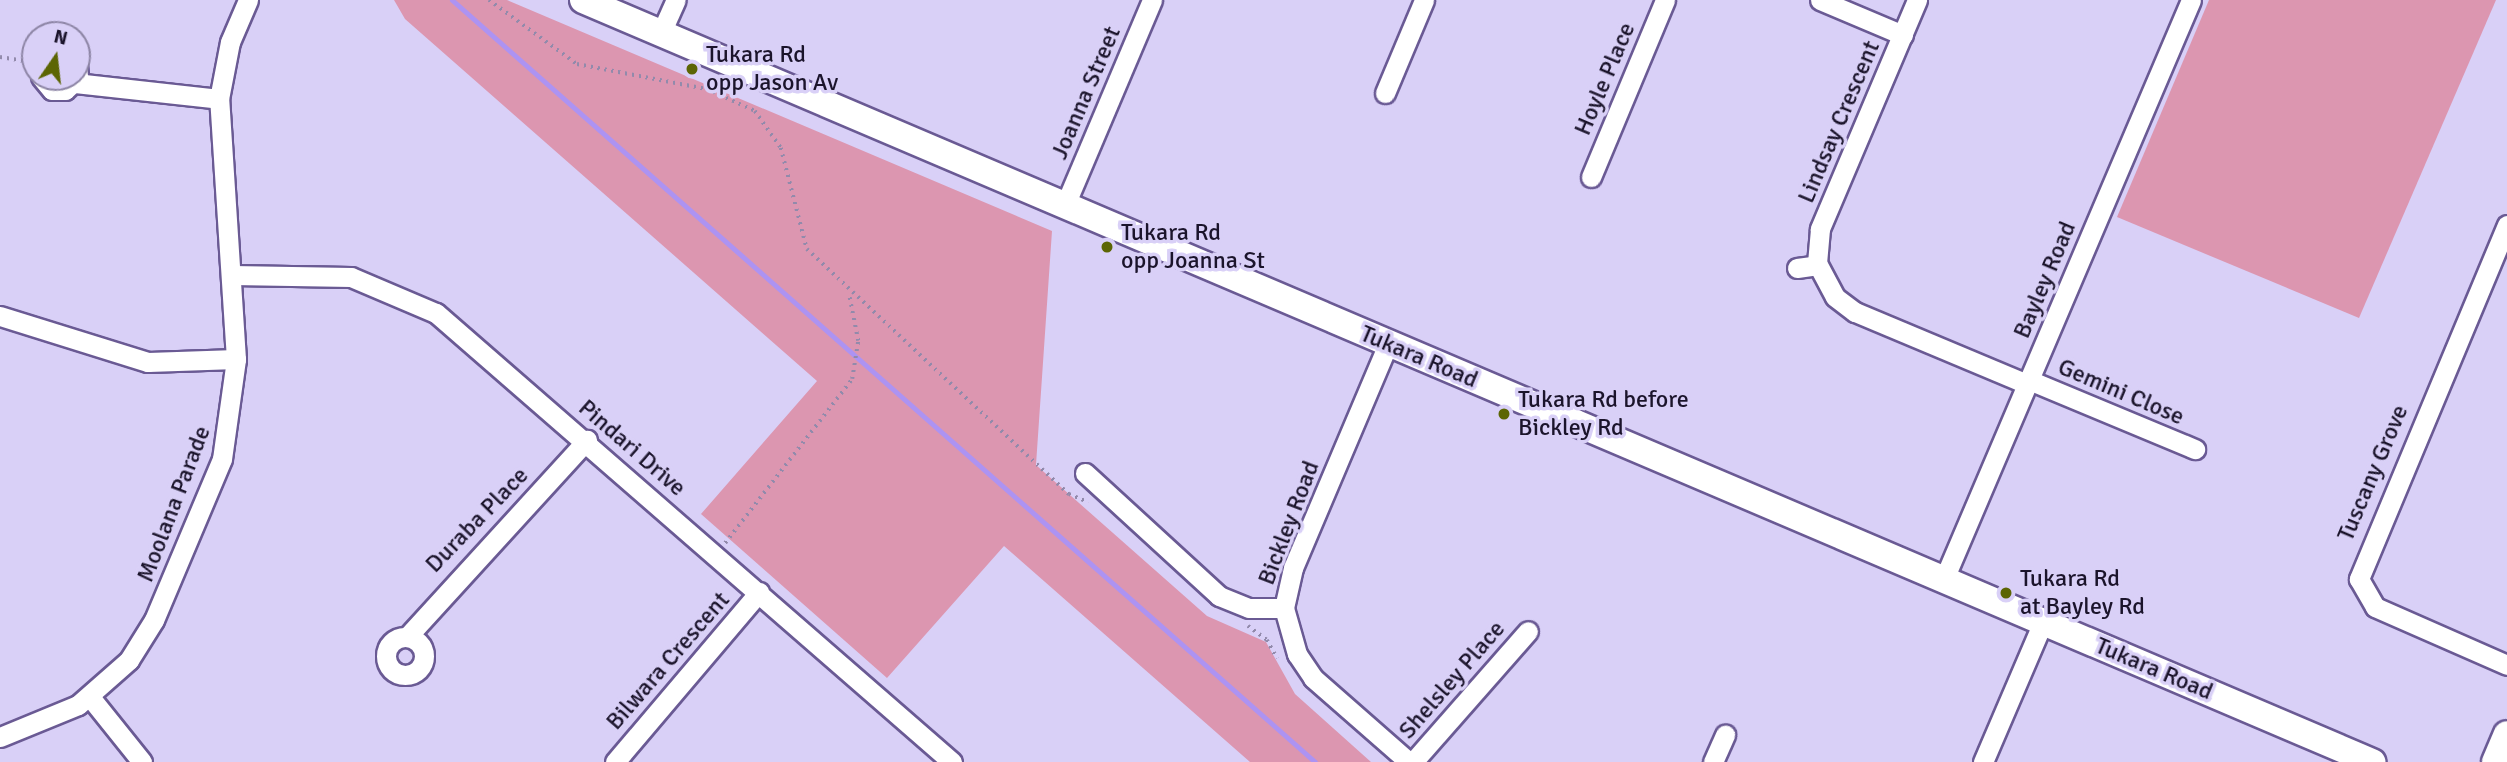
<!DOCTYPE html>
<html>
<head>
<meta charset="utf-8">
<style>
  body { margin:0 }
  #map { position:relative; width:2507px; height:762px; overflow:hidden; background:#d9d0f7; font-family:Signika,sans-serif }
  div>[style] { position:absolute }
  .green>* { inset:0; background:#dc96b0 }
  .stream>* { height:5px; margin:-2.5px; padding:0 2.5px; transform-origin:2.5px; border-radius:2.5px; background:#ad93f2 }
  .path>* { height:3.5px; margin-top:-1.75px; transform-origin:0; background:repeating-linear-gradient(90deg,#928aab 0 2px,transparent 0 7px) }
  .roads { filter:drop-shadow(2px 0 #6a5a94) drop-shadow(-2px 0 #6a5a94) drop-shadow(0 2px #6a5a94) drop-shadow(0 -2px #6a5a94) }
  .street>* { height:19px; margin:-9.5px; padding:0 9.5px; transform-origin:9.5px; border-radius:9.5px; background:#fff }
  .street>.ring { margin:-9.5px; padding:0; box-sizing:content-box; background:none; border:19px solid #fff; border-radius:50% }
  .secondary>* { height:26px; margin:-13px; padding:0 13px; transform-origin:13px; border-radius:13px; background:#fff }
  .dots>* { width:19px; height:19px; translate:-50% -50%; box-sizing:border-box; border:4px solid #d9d0f7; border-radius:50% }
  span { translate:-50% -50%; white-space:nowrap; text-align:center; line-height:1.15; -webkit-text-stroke:7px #d9d0f7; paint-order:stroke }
  .poi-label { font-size:24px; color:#1b142b }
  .left { translate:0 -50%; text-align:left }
  .street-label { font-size:24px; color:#1b142b }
  .north { position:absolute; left:21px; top:21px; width:70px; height:70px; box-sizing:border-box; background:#d9d0f7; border:2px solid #8d85a5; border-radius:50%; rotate:14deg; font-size:19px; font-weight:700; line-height:28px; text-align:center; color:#1b142b }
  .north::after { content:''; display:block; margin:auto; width:24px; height:32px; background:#5c6504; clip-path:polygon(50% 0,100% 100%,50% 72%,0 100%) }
</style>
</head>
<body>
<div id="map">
  <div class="green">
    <i style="clip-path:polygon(394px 0,507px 0,1052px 231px,1036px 465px,1207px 616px,1266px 642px,1295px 694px,1371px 762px,1250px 762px,1004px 546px,887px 678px,701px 514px,817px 381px,405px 19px)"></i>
    <i style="clip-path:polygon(2209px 0,2496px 0,2359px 318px,2117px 217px)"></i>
  </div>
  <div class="stream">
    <i style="left:452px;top:0;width:1151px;rotate:41.44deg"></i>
  </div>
  <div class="path">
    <i style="left:489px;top:0;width:109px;rotate:36deg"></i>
    <i style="left:577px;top:64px;width:132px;rotate:10.9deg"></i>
    <i style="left:707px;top:89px;width:53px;rotate:24.6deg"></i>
    <i style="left:755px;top:111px;width:45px;rotate:54.9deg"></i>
    <i style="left:781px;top:148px;width:104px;rotate:75.6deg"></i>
    <i style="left:807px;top:249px;width:359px;rotate:43.1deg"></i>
    <i style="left:1069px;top:494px;width:21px;rotate:23deg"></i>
    <i style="left:0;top:57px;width:33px;rotate:9deg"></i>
    <i style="left:725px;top:543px;width:207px;rotate:-52.2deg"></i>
    <i style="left:852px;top:379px;width:38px;rotate:-81deg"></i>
    <i style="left:858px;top:341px;width:47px;rotate:-101.1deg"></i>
    <i style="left:1248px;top:626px;width:24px;rotate:36deg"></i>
    <i style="left:1267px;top:640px;width:21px;rotate:61deg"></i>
  </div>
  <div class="roads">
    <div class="street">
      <i style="left:1820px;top:0;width:90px;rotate:22.9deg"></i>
      <i style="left:1917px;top:0;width:249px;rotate:113deg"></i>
      <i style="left:1820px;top:229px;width:34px;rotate:95deg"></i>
      <i style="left:1817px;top:263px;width:38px;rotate:62deg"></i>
      <i style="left:1835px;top:297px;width:25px;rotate:37deg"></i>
      <i style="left:1855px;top:312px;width:186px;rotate:22.7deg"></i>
      <i style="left:661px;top:33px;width:36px;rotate:-66deg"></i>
      <i style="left:41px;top:77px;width:17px;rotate:50deg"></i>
      <i style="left:52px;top:90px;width:13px"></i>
      <i style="left:65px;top:90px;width:18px;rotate:-43deg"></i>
      <i style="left:78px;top:78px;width:14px;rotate:-94deg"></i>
      <i style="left:75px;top:83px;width:145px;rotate:6.3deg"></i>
      <i style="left:1385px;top:93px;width:101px;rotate:-67.2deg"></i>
      <i style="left:1591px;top:177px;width:192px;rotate:-67.3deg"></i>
      <i style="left:1065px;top:205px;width:223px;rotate:-67deg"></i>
      <i style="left:2507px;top:225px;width:384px;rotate:112.7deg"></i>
      <i style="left:2359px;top:579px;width:32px;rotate:60deg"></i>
      <i style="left:2375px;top:607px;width:144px;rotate:23.7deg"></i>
      <i style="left:1797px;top:268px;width:21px;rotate:-8deg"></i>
      <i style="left:232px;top:275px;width:119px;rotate:1deg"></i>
      <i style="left:351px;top:277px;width:92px;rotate:23deg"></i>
      <i style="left:436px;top:313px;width:684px;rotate:41.03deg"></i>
      <i style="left:0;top:316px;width:155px;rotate:17.3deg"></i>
      <i style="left:148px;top:362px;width:88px;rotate:-2deg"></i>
      <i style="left:1388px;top:344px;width:243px;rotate:113deg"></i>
      <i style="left:1293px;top:568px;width:41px;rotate:102.7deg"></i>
      <i style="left:1284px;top:608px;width:48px;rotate:74.2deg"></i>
      <i style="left:1297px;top:654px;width:29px;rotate:56deg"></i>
      <i style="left:1313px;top:678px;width:128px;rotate:41.2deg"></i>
      <i style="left:2029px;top:380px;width:180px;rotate:22.6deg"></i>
      <i style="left:1085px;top:473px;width:182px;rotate:42.5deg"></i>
      <i style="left:1219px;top:596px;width:32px;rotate:22deg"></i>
      <i style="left:1249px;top:608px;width:35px"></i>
      <i style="left:1944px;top:579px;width:629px;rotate:-66.9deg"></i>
      <i style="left:407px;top:637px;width:267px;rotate:-47.6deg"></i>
      <i class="ring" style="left:386px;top:637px;width:19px;height:19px"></i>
      <i style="left:90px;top:697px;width:83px;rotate:51.3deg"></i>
      <i style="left:0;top:737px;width:84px;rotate:-22.3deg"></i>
      <i style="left:78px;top:705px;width:68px;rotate:-41.4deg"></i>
      <i style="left:129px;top:660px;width:47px;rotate:-58deg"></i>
      <i style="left:154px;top:620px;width:175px;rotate:-67.1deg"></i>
      <i style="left:222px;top:459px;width:101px;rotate:-82deg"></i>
      <i style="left:236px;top:359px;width:261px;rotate:-93.7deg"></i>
      <i style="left:219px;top:99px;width:58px;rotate:-79.1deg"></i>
      <i style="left:230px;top:42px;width:46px;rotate:-66.8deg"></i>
      <i style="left:615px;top:762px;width:223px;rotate:-49.7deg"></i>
      <i style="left:1413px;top:762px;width:174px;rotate:-48.7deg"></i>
      <i style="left:1713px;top:762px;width:30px;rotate:-66deg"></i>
      <i style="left:1983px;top:762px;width:152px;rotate:-66.8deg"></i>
    </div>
    <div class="secondary">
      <i style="left:583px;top:0;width:1945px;rotate:23.07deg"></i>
      <i style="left:2495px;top:762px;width:30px;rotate:-67deg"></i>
    </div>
  </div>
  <div class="dots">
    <i style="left:692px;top:69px;background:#5c6504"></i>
    <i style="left:1107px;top:247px;background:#5c6504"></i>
    <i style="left:1504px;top:414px;background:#5c6504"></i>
    <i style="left:2006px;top:593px;background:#5c6504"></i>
  </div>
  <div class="poi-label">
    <span class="left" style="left:706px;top:69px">Tukara Rd<br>opp Jason Av</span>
    <span class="left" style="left:1121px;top:247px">Tukara Rd<br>opp Joanna St</span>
    <span class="left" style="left:1518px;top:414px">Tukara Rd before<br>Bickley Rd</span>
    <span class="left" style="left:2020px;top:593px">Tukara Rd<br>at Bayley Rd</span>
  </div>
  <div class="street-label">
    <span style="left:1605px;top:79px;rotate:-67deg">Hoyle Place</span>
    <span style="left:1086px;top:93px;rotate:-67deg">Joanna Street</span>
    <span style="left:1839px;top:122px;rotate:-67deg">Lindsay Crescent</span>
    <span style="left:2045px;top:280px;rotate:-67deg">Bayley Road</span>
    <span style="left:1419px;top:357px;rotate:23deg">Tukara Road</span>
    <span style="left:2121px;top:392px;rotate:23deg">Gemini Close</span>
    <span style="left:632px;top:448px;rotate:41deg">Pindari Drive</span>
    <span style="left:2373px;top:473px;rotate:-67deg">Tuscany Grove</span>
    <span style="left:174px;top:504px;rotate:-69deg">Moolana Parade</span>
    <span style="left:477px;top:520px;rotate:-46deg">Duraba Place</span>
    <span style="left:1289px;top:523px;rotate:-69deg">Bickley Road</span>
    <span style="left:668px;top:661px;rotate:-49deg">Bilwara Crescent</span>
    <span style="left:2154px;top:669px;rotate:23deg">Tukara Road</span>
    <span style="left:1452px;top:680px;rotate:-49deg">Shelsley Place</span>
  </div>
  <div class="north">N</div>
</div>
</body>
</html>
